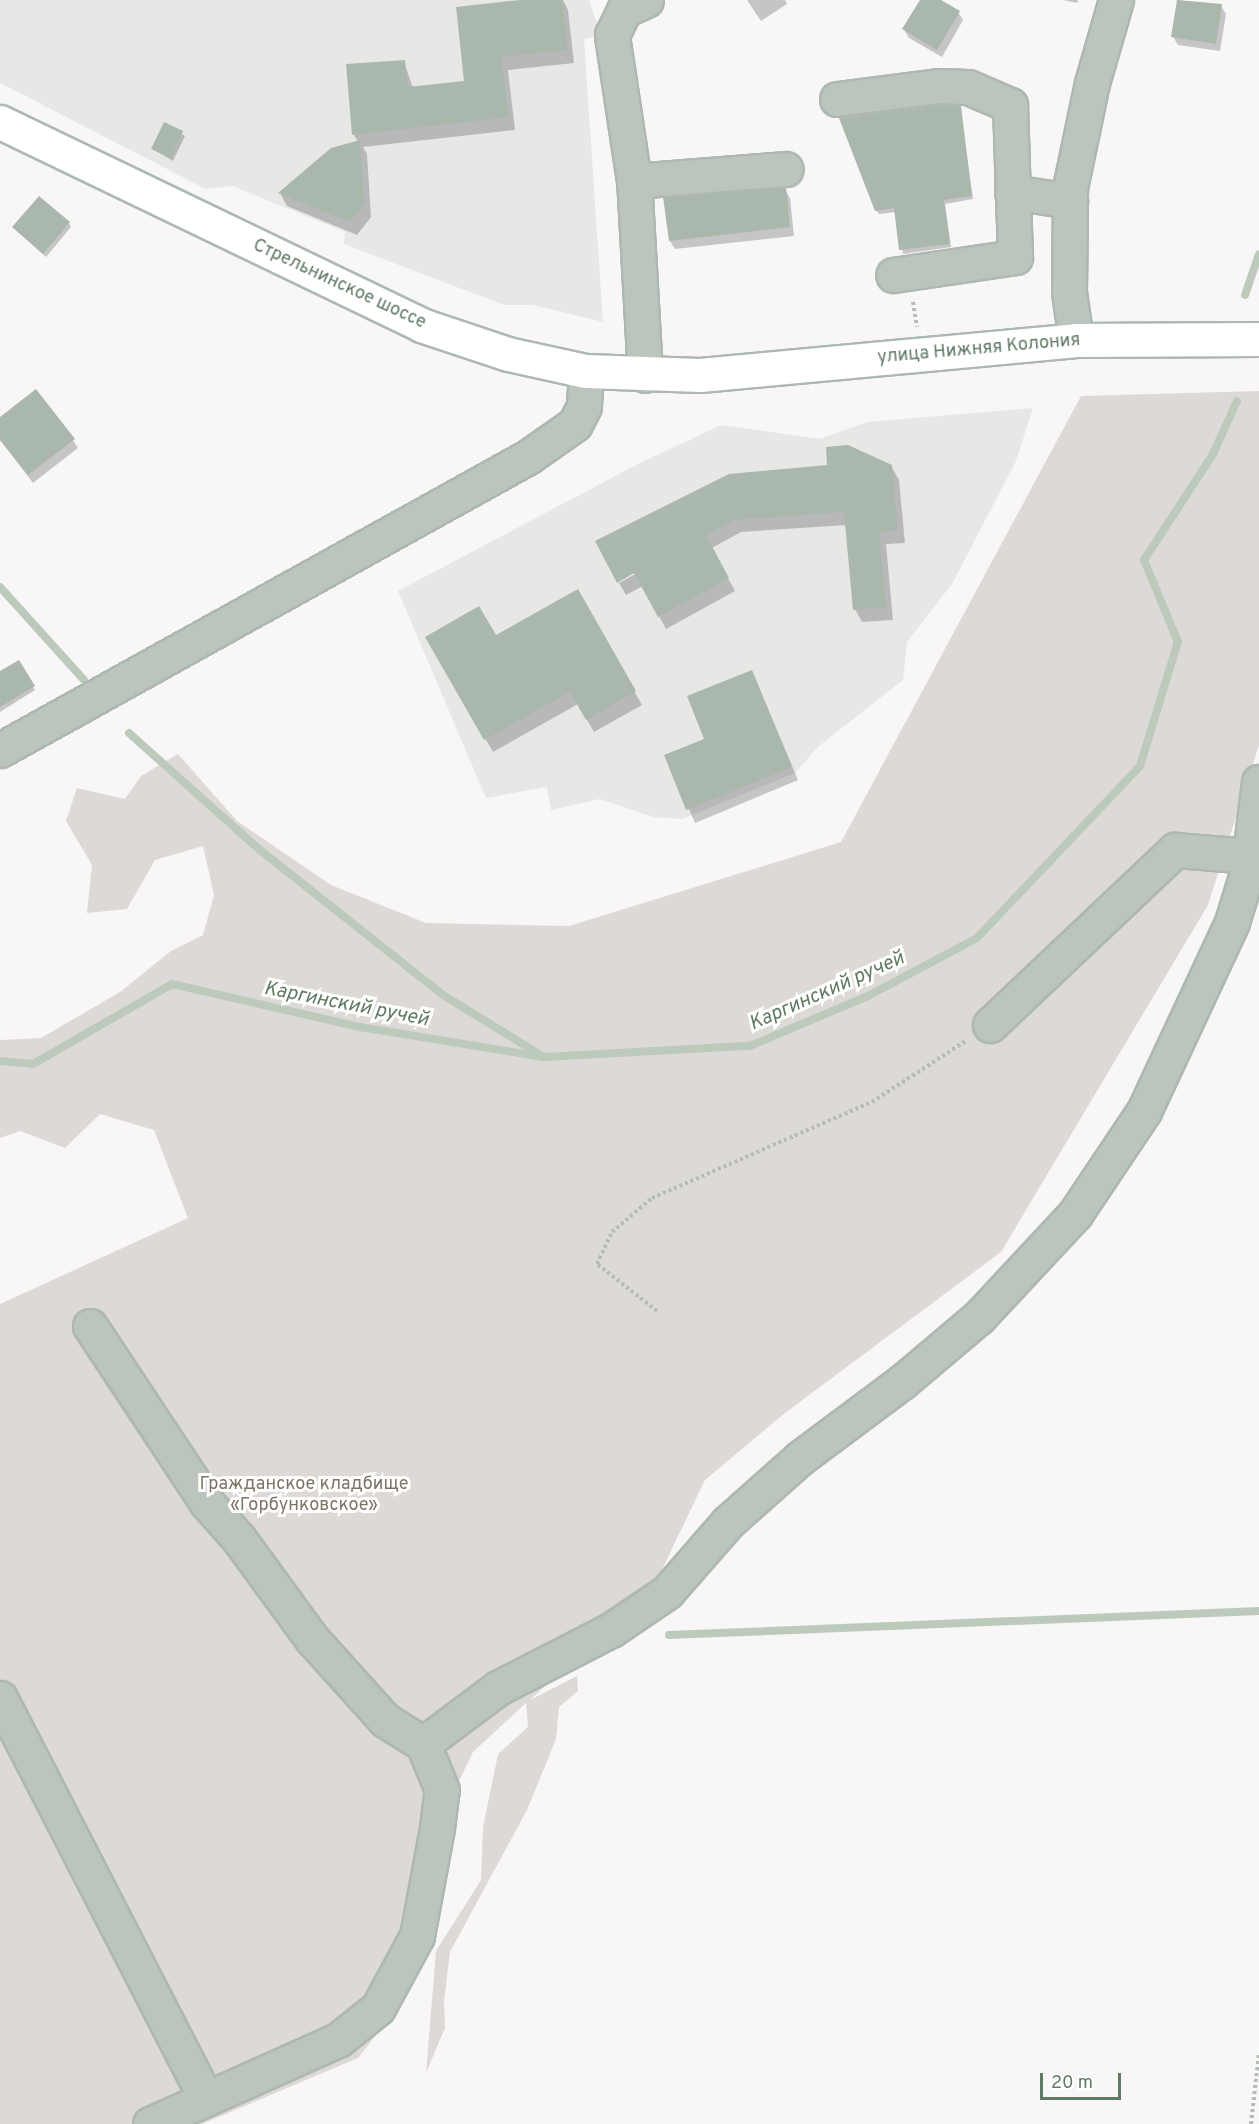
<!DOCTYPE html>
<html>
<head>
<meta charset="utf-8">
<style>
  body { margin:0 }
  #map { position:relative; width:1259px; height:2124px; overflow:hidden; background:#f9f6f7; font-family:Overpass,sans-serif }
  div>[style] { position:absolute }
  .built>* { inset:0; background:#e7e7e6 }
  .green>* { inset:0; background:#ddd9d6 }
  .shadow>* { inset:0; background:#0003 }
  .stream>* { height:8px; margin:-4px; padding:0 4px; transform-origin:4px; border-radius:4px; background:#bccabc }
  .building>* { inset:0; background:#a9b7ac }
  .path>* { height:4px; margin-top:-2px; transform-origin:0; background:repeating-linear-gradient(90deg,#b4bcb6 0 3px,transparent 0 6px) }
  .roads { filter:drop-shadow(2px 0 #adb8b0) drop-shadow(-2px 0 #adb8b0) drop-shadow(0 2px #adb8b0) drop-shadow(0 -2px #adb8b0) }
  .minor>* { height:33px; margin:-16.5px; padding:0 16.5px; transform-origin:16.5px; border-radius:16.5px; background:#bbc5be }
  .major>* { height:33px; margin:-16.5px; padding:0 16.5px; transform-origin:16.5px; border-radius:16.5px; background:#fff }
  span { translate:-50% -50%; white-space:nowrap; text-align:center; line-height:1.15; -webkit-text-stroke:6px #fff; paint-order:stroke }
  .street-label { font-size:18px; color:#607a66 }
  .park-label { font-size:18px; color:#7d7468 }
  .water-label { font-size:20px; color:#607a61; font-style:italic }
  .scale { position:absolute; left:1040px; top:2073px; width:81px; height:27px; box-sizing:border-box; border:3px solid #607a66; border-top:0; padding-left:8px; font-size:18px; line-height:21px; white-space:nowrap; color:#607a66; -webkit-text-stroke:4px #fff; paint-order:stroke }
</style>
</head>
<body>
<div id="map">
  <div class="built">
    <i style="clip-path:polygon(0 0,589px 0,601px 35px,584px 39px,603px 322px,533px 305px,504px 305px,344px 244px,345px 232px,233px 186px,206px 189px,0 83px)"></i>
    <i style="clip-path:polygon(1033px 408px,1016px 461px,952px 584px,907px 642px,903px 680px,819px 746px,795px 773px,682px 819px,653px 817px,600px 799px,551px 810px,547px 787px,486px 798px,398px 591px,638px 464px,721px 425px,820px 439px,867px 422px)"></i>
  </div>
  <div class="green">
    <i style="clip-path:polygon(1259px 391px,1259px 745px,1208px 905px,1001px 1252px,785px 1413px,705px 1480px,656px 1582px,530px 1700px,577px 1676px,578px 1691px,559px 1707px,556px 1739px,527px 1810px,450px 1952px,444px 2001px,445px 2028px,426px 2073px,436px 1951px,481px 1880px,483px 1827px,498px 1754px,528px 1727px,526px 1703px,473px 1752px,454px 1792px,391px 2016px,358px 2058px,202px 2124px,0 2124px,0 1304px,188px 1218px,154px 1130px,100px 1114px,65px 1148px,20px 1131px,0 1138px,0 1040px,41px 1038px,120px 992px,171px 951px,203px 935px,214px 895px,203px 846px,155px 860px,127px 909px,87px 913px,92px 865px,66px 821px,77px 788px,125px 799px,141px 776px,178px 754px,237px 821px,331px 885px,426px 923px,569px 926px,841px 842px,1081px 396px)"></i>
  </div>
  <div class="shadow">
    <i style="clip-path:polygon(534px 0,563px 0,568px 10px,574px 63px,508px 70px,515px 130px,363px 147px,367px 154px,371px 217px,357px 235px,287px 206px,280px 193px,358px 142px,354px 135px,404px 62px,413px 88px,466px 82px)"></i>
    <i style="clip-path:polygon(747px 0,785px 0,787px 4px,761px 21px)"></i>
    <i style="clip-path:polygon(921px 0,938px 0,958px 12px,963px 20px,942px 57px,909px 38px,904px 29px)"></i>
    <i style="clip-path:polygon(1063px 0,1078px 0,1077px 3px)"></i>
    <i style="clip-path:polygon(1178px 0,1221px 6px,1226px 14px,1220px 51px,1178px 45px,1173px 37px)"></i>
    <i style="clip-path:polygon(960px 107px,973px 199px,945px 204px,951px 247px,903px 254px,896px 212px,879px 214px,876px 210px)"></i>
    <i style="clip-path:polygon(164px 124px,185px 136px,173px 161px,153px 149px)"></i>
    <i style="clip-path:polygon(785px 189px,790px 198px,794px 236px,675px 249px,670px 241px)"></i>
    <i style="clip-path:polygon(69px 223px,71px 227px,46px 257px,14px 228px)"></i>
    <i style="clip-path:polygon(0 419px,73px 440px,78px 448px,33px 483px,0 440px)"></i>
    <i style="clip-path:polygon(891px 466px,899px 480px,905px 543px,886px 544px,893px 620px,862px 622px,855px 609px,847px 525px,741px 532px,712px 548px,735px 591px,666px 629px,643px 586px,626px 595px,619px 583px,641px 571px,597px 542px)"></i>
    <i style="clip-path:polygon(577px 591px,642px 705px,594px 732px,578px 704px,493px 752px,427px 638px,495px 637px)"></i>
    <i style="clip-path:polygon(18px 662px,35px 690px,0 712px,0 673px)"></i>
    <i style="clip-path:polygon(752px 671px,798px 780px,695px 823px,666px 756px,706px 739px)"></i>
  </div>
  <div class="stream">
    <i style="left:1245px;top:295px;width:43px;rotate:-71.1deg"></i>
    <i style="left:0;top:587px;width:125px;rotate:47.9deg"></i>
    <i style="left:129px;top:733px;width:176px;rotate:41.8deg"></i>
    <i style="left:260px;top:850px;width:233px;rotate:38.4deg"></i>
    <i style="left:443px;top:995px;width:113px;rotate:31.6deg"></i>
    <i style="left:0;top:1061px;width:33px;rotate:5deg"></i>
    <i style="left:33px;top:1064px;width:160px;rotate:-29.9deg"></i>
    <i style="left:172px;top:984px;width:193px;rotate:12.9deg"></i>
    <i style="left:360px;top:1027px;width:186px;rotate:9.3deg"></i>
    <i style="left:544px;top:1057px;width:206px;rotate:-3.1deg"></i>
    <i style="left:750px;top:1046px;width:128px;rotate:-23deg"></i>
    <i style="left:868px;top:996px;width:123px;rotate:-28deg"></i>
    <i style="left:977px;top:938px;width:237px;rotate:-46.5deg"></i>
    <i style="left:1140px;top:766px;width:130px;rotate:-73deg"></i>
    <i style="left:1178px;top:642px;width:89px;rotate:-112.5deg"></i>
    <i style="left:1144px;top:560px;width:126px;rotate:-56.9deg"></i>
    <i style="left:1213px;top:454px;width:58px;rotate:-65.6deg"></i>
    <i style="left:669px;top:1635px;width:590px;rotate:-2.33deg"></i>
  </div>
  <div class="building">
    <i style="clip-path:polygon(520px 0,562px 0,568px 50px,501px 57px,509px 117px,352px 135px,346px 64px,405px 60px,408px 87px,464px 81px,456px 7px)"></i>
    <i style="clip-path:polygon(920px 0,941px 0,960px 11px,937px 50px,902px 29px)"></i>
    <i style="clip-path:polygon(1177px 0,1222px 4px,1216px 44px,1171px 37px)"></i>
    <i style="clip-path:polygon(939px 105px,961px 106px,972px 196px,944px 200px,950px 244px,899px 250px,894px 208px,875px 211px,839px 118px)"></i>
    <i style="clip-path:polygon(164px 122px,183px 131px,171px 158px,151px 149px)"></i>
    <i style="clip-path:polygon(360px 140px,364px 203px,350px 222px,278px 193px,331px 148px)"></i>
    <i style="clip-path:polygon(786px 188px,790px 227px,669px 241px,663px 197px)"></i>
    <i style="clip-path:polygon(39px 196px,70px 222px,43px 254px,12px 227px)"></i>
    <i style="clip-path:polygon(36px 389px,75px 439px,28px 475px,0 440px,0 417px)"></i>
    <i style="clip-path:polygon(848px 445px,892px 465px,898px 530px,879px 532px,886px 607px,853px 610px,844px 512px,734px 520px,706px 535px,729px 578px,658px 617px,634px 573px,617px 583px,595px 541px,729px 474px,827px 465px,826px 447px)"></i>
    <i style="clip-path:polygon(578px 589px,636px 691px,586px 720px,570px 692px,484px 740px,425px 637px,479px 606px,496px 635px)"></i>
    <i style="clip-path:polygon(19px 660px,35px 686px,0 707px,0 671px)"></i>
    <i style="clip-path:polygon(752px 670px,792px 767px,686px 810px,664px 755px,704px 739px,687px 696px)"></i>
  </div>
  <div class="path">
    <i style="left:913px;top:302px;width:25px;rotate:81deg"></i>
    <i style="left:657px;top:1311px;width:76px;rotate:-141.9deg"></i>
    <i style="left:597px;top:1264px;width:35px;rotate:-65deg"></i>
    <i style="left:612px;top:1232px;width:52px;rotate:-40.4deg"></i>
    <i style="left:652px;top:1198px;width:240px;rotate:-23.6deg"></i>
    <i style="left:872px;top:1102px;width:113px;rotate:-33.1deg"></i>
    <i style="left:1251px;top:2124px;width:71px;rotate:-83.6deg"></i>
  </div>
  <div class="roads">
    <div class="minor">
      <i style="left:837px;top:99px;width:102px;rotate:-7.3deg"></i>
      <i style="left:938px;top:86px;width:30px;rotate:2deg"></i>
      <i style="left:968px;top:87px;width:46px;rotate:23.2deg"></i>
      <i style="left:1010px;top:105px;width:152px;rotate:88.1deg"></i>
      <i style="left:1015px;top:257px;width:123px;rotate:171.6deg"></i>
      <i style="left:634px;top:181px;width:152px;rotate:-4.5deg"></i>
      <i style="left:1012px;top:192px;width:59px;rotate:8.8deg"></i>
      <i style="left:1076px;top:340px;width:49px;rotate:-98.3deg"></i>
      <i style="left:1069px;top:292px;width:104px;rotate:-89.4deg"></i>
      <i style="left:1070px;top:188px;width:107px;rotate:-78.2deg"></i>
      <i style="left:1092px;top:83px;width:86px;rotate:-73.9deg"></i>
      <i style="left:645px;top:375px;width:194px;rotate:-93.2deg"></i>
      <i style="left:634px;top:181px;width:148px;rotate:-98.6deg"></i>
      <i style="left:612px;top:35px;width:28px;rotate:-64deg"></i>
      <i style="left:624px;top:10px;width:24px;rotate:-24deg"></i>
      <i style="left:0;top:750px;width:604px;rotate:-29.03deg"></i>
      <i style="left:528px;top:457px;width:57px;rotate:-35.1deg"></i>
      <i style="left:575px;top:424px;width:20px;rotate:-63deg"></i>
      <i style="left:584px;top:406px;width:35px;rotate:-87deg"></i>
      <i style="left:990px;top:1025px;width:255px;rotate:-43.4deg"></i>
      <i style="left:1175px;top:850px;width:74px;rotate:4.6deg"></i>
      <i style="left:90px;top:1326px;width:212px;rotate:56.5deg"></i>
      <i style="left:207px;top:1503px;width:48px;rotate:48.4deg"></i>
      <i style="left:239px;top:1539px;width:124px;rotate:53.9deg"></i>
      <i style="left:312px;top:1639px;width:109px;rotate:48deg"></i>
      <i style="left:385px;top:1720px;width:45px;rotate:32.3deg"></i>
      <i style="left:0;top:1698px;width:450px;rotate:62.8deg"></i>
      <i style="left:150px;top:2124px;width:206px;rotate:-24.1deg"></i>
      <i style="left:338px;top:2040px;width:51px;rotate:-38.7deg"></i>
      <i style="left:378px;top:2008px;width:82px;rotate:-61.6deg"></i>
      <i style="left:417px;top:1936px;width:110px;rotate:-79.5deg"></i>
      <i style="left:437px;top:1828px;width:38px;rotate:-83deg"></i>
      <i style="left:442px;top:1790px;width:50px;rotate:-112.4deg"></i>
      <i style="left:423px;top:1744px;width:94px;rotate:-36.7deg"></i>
      <i style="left:498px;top:1688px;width:127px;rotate:-27.2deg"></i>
      <i style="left:611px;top:1630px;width:68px;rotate:-34.2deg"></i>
      <i style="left:667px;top:1592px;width:93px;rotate:-48.9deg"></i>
      <i style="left:728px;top:1522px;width:96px;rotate:-41.6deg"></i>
      <i style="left:800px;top:1458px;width:127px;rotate:-36.7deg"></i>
      <i style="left:902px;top:1382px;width:101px;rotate:-40.2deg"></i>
      <i style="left:979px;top:1317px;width:141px;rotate:-47deg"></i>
      <i style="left:1075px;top:1214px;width:124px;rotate:-56.2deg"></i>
      <i style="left:1144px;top:1111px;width:208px;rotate:-65deg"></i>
      <i style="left:1232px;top:922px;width:54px;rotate:-72.9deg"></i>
      <i style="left:1248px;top:870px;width:89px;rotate:-82.9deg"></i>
    </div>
    <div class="major">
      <i style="left:0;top:122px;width:467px;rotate:25.7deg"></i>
      <i style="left:421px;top:325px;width:92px;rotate:18.4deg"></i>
      <i style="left:508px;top:354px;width:80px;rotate:12.3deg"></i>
      <i style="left:586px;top:371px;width:114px;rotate:2deg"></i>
      <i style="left:700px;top:375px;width:378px;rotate:-5.3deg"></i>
      <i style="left:1076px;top:340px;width:183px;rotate:-0.3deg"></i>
    </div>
  </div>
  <div class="street-label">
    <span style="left:339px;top:285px;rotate:25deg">Стрельнинское шоссе</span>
    <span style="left:979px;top:350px;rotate:-5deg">улица Нижняя Колония</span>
  </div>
  <div class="park-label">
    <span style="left:304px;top:1496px">Гражданское кладбище<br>«Горбунковское»</span>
  </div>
  <div class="water-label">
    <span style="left:827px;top:992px;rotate:-24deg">Каргинский ручей</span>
    <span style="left:346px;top:1005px;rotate:11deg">Каргинский ручей</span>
  </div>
  <div class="scale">20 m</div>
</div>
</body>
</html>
